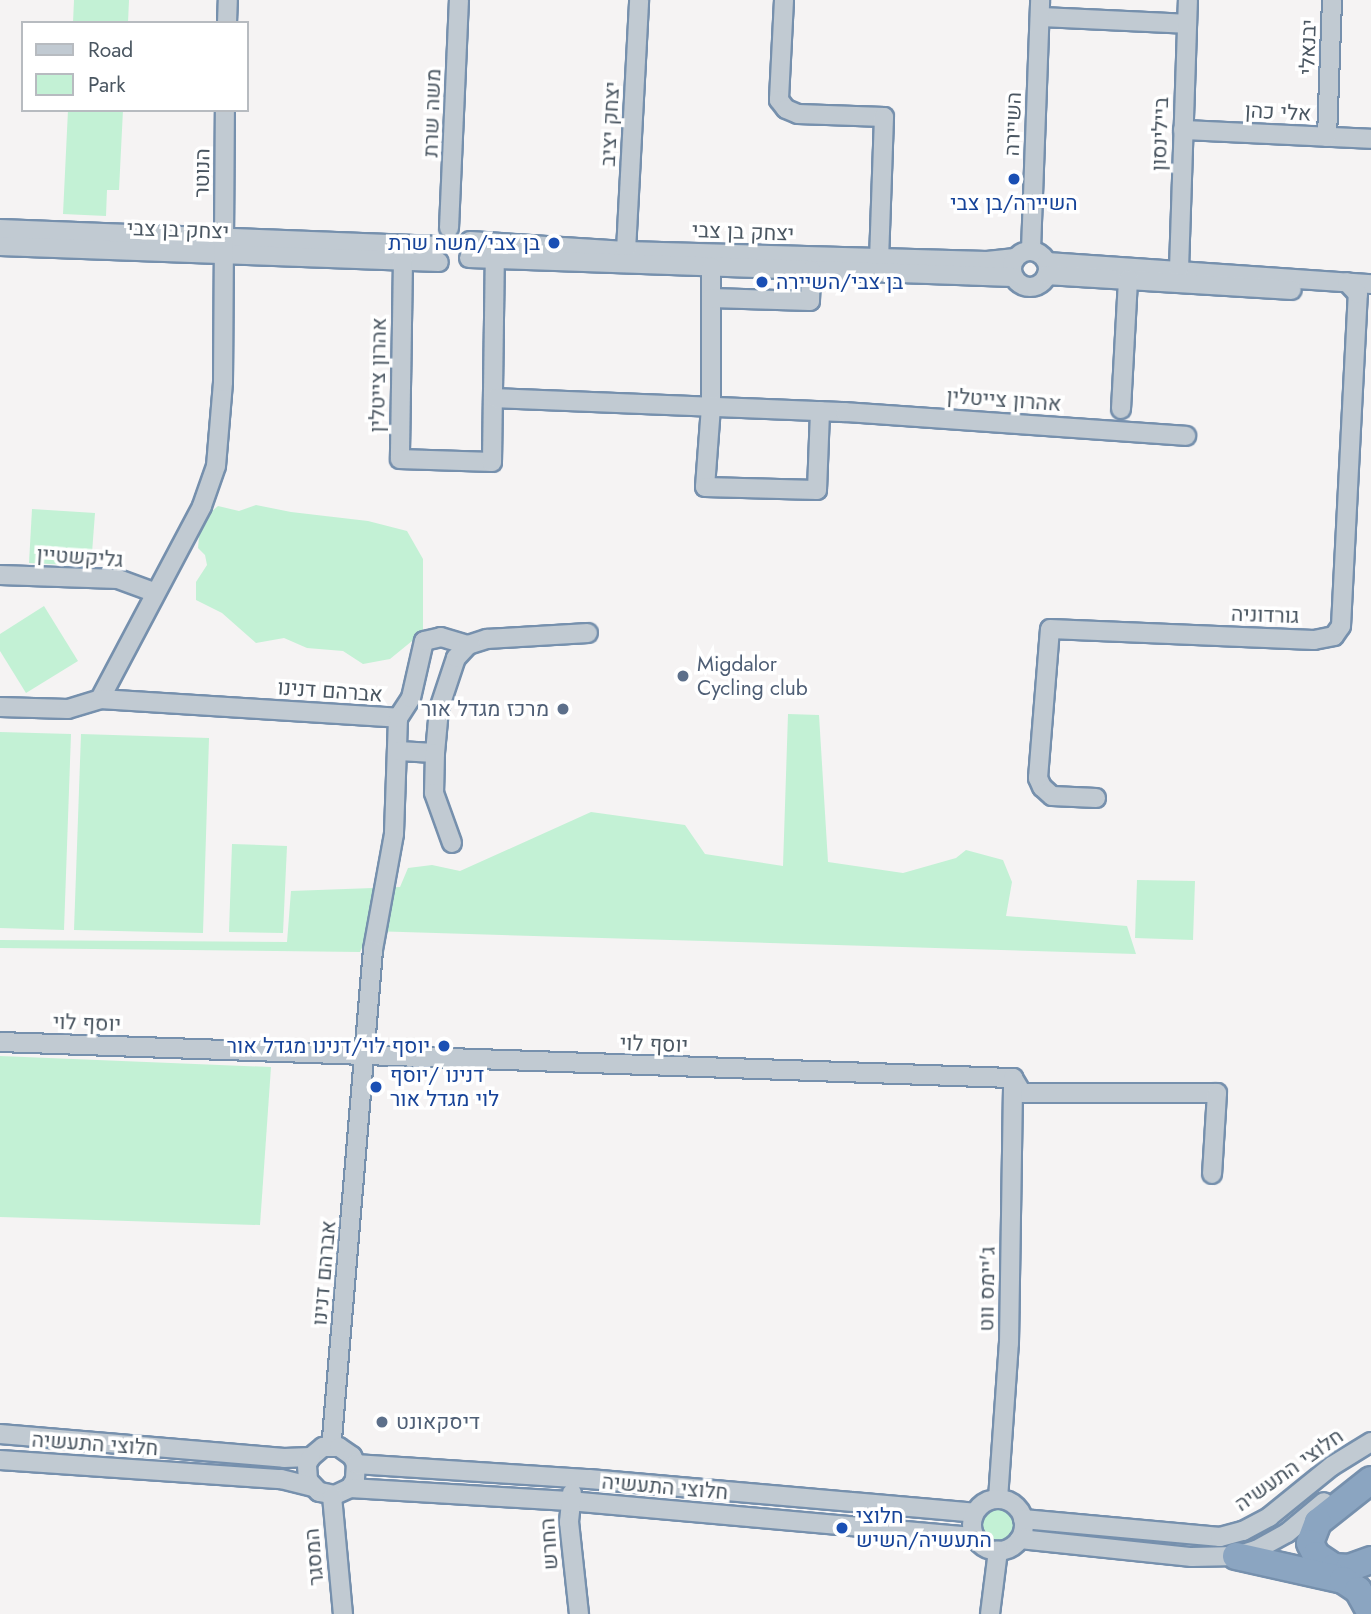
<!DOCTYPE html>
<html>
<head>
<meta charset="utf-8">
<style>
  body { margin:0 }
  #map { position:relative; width:1371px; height:1614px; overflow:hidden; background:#f5f3f3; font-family:Jost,Heebo,sans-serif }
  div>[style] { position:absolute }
  .green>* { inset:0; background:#c3f1d5 }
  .round { border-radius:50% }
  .roads { filter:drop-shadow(2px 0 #7690ad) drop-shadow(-2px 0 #7690ad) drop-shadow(0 2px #7690ad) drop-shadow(0 -2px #7690ad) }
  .minor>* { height:18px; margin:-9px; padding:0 9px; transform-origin:9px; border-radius:9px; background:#c1cad2 }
  .minor>.ring { margin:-9px; padding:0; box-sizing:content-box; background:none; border:18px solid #c1cad2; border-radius:50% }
  .highway>* { height:26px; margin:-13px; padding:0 13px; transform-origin:13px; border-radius:13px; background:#8ba5c1 }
  .dots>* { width:19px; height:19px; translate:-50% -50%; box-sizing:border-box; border:4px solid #fff; border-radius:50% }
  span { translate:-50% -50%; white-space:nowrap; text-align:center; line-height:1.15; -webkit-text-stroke:7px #fff; paint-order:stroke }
  .street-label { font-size:21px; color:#4a5661 }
  .transit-label { font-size:21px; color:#164399 }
  .right { translate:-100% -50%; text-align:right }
  .left { translate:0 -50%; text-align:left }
  .service-label { font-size:21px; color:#4e5e75 }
  .legend { position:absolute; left:21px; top:21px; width:228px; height:91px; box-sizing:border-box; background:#fff; border:2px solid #b7bbc0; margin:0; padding:9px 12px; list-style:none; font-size:21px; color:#4a5661 }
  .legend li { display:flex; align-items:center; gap:14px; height:35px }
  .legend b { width:35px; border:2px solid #b7bbc0 }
</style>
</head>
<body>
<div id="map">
  <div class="green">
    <i style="clip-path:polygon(74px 0,129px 0,128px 23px,73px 23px)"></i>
    <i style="clip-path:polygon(68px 110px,123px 110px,119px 190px,107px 190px,106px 216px,63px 214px)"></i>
    <i style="clip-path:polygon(256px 505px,291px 512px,368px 521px,407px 531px,423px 559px,423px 632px,390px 659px,363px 664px,343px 651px,307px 648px,284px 638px,256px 643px,222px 613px,196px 600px,196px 582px,207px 565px,205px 555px,198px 548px,200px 526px,204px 518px,218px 506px,239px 511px)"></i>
    <i style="clip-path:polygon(32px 509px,95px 513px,91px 566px,29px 563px)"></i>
    <i style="clip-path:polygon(44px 606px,78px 661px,26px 693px,0 651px,0 634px)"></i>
    <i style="clip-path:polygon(788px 714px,819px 715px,828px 862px,903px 873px,956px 858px,966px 850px,1003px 860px,1012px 882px,1006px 916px,1127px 926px,1136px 954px,370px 931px,360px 952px,0 948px,0 940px,287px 942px,291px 891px,400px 887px,408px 868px,432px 865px,460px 871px,591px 812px,685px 825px,705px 854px,783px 866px)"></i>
    <i style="clip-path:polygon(0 732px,71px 734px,64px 930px,0 928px)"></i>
    <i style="clip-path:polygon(81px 734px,209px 738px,203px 933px,74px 930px)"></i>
    <i style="clip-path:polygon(232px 844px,287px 846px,283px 933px,229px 932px)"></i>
    <i style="clip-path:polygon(1137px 880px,1195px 881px,1193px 940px,1135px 938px)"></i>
    <i style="clip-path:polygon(0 1056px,271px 1067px,260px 1225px,0 1217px)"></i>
    <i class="round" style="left:979px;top:1505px;width:40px;height:40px"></i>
  </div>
  <div class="roads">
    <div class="minor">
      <i style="left:784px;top:0;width:100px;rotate:92.9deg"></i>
      <i style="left:779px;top:100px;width:11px;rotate:52deg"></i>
      <i style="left:786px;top:109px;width:13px;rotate:23deg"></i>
      <i style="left:798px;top:114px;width:86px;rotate:2deg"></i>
      <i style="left:884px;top:117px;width:141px;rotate:92deg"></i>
      <i style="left:1040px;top:17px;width:147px;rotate:2.7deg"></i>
      <i style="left:227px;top:23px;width:23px;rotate:-88deg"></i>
      <i style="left:1183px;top:130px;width:188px;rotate:2.7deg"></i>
      <i style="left:1327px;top:137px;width:137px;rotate:-87.9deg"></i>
      <i style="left:449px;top:228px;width:228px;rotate:-87.5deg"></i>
      <i style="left:0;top:229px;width:434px;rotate:2.2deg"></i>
      <i style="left:470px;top:241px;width:156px;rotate:3.7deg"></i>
      <i style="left:626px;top:251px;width:361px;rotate:1.6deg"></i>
      <i style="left:987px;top:261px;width:28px;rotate:-6deg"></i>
      <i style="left:0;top:246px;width:439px;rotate:2.1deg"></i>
      <i style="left:1031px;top:250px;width:250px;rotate:-87.9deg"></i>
      <i class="ring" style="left:1012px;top:251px;width:18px;height:18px"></i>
      <i style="left:626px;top:251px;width:251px;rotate:-87deg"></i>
      <i style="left:469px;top:258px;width:544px;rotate:2deg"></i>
      <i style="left:403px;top:260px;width:199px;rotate:90.9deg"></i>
      <i style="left:400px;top:459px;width:92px;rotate:1.9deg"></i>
      <i style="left:492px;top:462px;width:203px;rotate:-89.2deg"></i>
      <i style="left:1047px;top:262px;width:325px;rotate:3.9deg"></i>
      <i style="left:711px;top:267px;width:140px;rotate:90deg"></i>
      <i style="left:711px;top:407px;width:80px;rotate:94.3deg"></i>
      <i style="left:705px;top:487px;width:112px;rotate:1.5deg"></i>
      <i style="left:817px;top:490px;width:79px;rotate:-87.8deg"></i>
      <i style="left:1179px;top:269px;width:269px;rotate:-88.1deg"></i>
      <i style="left:1047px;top:275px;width:245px;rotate:3.5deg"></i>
      <i style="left:711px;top:298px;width:99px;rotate:1.7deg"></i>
      <i style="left:810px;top:301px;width:31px;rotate:-88deg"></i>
      <i style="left:495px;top:398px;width:350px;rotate:2.3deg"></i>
      <i style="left:845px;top:412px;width:342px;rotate:4deg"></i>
      <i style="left:1121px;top:409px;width:130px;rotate:-86.9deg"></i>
      <i style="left:0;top:575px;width:118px;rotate:1.9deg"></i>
      <i style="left:118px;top:579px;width:40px;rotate:20.2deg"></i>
      <i style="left:100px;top:699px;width:218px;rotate:-62.1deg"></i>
      <i style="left:202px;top:506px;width:42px;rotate:-70.7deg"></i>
      <i style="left:216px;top:466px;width:84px;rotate:-85.2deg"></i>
      <i style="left:223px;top:382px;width:272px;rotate:-89.6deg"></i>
      <i style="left:0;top:707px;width:68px;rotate:1.7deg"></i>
      <i style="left:68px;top:709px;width:34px;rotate:-17deg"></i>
      <i style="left:100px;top:699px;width:299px;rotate:3.6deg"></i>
      <i style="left:398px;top:718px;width:116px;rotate:92deg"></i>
      <i style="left:394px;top:834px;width:118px;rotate:100.3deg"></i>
      <i style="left:373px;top:950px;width:498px;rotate:94.8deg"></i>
      <i style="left:398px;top:718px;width:24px;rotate:-57deg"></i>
      <i style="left:411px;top:698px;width:58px;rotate:-77.2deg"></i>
      <i style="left:424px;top:641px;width:17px;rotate:-13deg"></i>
      <i style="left:441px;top:637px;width:28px;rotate:17deg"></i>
      <i style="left:398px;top:751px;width:37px;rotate:3deg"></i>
      <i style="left:435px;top:753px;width:44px;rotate:-84.8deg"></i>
      <i style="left:439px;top:709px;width:54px;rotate:-71.6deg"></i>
      <i style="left:456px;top:658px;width:18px;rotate:-47deg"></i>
      <i style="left:468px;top:645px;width:20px;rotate:-18deg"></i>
      <i style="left:487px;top:639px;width:101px;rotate:-3.4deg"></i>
      <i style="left:435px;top:753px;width:40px;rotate:91.4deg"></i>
      <i style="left:434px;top:793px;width:53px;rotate:70.2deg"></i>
      <i style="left:1096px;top:798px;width:44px;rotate:-177.4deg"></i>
      <i style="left:1052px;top:796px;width:13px;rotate:-138deg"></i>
      <i style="left:1042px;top:787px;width:10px;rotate:-114deg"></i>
      <i style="left:1038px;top:778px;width:149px;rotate:-85.4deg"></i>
      <i style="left:1050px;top:629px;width:264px;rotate:2.4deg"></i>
      <i style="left:1314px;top:640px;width:20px;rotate:-11deg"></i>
      <i style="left:1334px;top:636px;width:12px;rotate:-55deg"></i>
      <i style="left:1341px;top:626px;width:332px;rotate:-87.1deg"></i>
      <i style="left:1358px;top:294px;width:16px;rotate:-133deg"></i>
      <i style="left:0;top:1042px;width:1014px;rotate:2.04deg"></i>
      <i style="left:1013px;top:1078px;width:17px;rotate:59deg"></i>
      <i style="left:1022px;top:1093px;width:195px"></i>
      <i style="left:1217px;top:1093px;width:81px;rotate:93.5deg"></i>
      <i style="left:0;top:1434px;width:285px;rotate:4.8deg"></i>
      <i style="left:284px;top:1458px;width:27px;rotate:-2deg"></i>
      <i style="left:311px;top:1457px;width:16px;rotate:-40deg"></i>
      <i style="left:323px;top:1447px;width:16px"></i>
      <i style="left:339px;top:1447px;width:16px;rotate:35deg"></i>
      <i style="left:352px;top:1456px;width:9px;rotate:63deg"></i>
      <i style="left:356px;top:1464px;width:16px;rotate:94deg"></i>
      <i style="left:355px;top:1480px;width:9px;rotate:122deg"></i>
      <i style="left:350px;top:1488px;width:17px;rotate:155deg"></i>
      <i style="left:335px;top:1495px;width:16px;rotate:-169deg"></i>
      <i style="left:319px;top:1492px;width:16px;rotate:-133deg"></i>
      <i style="left:308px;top:1480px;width:16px;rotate:-94deg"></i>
      <i style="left:307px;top:1464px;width:8px;rotate:-60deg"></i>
      <i style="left:0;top:1460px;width:282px;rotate:3.9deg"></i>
      <i style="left:281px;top:1479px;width:32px;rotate:14deg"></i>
      <i style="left:356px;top:1464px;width:233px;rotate:3.7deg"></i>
      <i style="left:589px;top:1479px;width:387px;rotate:5deg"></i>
      <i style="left:350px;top:1488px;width:219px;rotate:3.4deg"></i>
      <i style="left:569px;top:1501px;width:408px;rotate:5.1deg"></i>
      <i style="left:572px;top:1493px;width:29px;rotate:96deg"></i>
      <i style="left:569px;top:1522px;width:93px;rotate:83.8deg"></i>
      <i style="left:332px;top:1496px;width:119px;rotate:84.7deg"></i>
      <i style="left:998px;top:1499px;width:156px;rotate:-86deg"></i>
      <i style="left:1009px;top:1343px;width:265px;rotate:-89.1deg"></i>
      <i class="ring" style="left:972px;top:1499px;width:34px;height:34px"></i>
      <i style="left:1023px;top:1519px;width:198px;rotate:5.2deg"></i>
      <i style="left:1220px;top:1537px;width:24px;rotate:-15deg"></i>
      <i style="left:1243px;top:1531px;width:30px;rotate:-28deg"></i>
      <i style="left:1269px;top:1517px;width:81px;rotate:-39deg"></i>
      <i style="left:1332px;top:1466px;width:46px;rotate:-31.6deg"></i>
      <i style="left:1020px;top:1539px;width:173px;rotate:6deg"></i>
      <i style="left:1192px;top:1557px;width:44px;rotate:-1.3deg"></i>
      <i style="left:1236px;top:1556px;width:21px;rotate:-17deg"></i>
      <i style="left:1256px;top:1550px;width:35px;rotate:-29deg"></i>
      <i style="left:1287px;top:1533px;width:48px;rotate:-40deg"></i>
      <i style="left:990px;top:1614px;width:64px;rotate:-82.8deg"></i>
    </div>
    <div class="highway">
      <i style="left:1371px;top:1480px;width:68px;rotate:141.6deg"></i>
      <i style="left:1318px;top:1522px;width:22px;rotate:111deg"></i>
      <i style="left:1310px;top:1543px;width:13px;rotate:63deg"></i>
      <i style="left:1316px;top:1555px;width:22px;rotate:34deg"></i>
      <i style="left:1334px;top:1567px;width:15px;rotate:4deg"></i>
      <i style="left:1349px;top:1568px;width:23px;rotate:-20deg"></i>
      <i style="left:1236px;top:1556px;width:110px;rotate:12.6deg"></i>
      <i style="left:1343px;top:1580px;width:18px;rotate:34deg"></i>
      <i style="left:1358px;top:1590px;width:26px;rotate:61deg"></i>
    </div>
  </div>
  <div class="dots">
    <i style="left:1014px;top:179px;background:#1a4fb4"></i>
    <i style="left:554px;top:243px;background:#1a4fb4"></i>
    <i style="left:762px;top:282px;background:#1a4fb4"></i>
    <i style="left:683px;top:676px;background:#5c6f8a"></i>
    <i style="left:563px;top:709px;background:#5c6f8a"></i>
    <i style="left:444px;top:1046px;background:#1a4fb4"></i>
    <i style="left:376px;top:1087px;background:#1a4fb4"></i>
    <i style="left:382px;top:1422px;background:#5c6f8a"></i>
    <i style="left:842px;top:1528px;background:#1a4fb4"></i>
  </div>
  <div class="street-label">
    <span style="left:1308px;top:47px;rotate:-88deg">יבנאלי</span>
    <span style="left:1278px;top:112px;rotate:3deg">אלי כהן</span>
    <span style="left:432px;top:113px;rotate:-88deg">משה שרת</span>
    <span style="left:610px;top:124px;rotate:-87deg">יצחק יציב</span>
    <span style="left:1013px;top:124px;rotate:-88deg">השיירה</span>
    <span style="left:1160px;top:134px;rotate:-88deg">ביילינסון</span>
    <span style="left:202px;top:173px;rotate:-89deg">הנוטר</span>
    <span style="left:178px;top:230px;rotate:2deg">יצחק בן צבי</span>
    <span style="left:743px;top:232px;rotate:2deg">יצחק בן צבי</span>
    <span style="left:378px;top:375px;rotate:-89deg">אהרון צייטלין</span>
    <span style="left:1004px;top:400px;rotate:4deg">אהרון צייטלין</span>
    <span style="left:80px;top:557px;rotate:4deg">גליקשטיין</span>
    <span style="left:1265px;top:615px;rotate:2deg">גורדוניה</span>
    <span style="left:330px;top:691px;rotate:4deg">אברהם דנינו</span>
    <span style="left:87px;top:1023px;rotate:2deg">יוסף לוי</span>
    <span style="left:654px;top:1044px;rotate:2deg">יוסף לוי</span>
    <span style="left:324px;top:1273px;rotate:-85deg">אברהם דנינו</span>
    <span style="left:987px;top:1289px;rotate:-89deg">ג'יימס ווט</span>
    <span style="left:95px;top:1444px;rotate:4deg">חלוצי התעשיה</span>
    <span style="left:1289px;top:1470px;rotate:-35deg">חלוצי התעשיה</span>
    <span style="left:665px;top:1487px;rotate:5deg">חלוצי התעשיה</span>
    <span style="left:549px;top:1544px;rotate:-94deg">החרש</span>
    <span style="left:314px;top:1557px;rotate:-95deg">המסגר</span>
  </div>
  <div class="transit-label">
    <span style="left:1014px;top:203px">השיירה/בן צבי</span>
    <span class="right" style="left:540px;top:243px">בן צבי/משה שרת</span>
    <span class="left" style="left:776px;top:282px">בן צבי/השיירה</span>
    <span class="right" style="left:430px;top:1046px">יוסף לוי/דנינו מגדל אור</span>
    <span class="left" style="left:390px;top:1087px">דנינו /יוסף<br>לוי מגדל אור</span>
    <span class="left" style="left:856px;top:1528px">חלוצי<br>התעשיה/השיש</span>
  </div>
  <div class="service-label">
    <span class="left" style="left:697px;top:676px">Migdalor<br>Cycling club</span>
    <span class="right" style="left:549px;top:709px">מרכז מגדל אור</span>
    <span class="left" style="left:396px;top:1422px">דיסקאונט</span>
  </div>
  <ul class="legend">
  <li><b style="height:9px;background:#c1cad2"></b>Road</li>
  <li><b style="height:19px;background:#c3f1d5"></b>Park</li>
  </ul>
</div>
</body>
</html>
